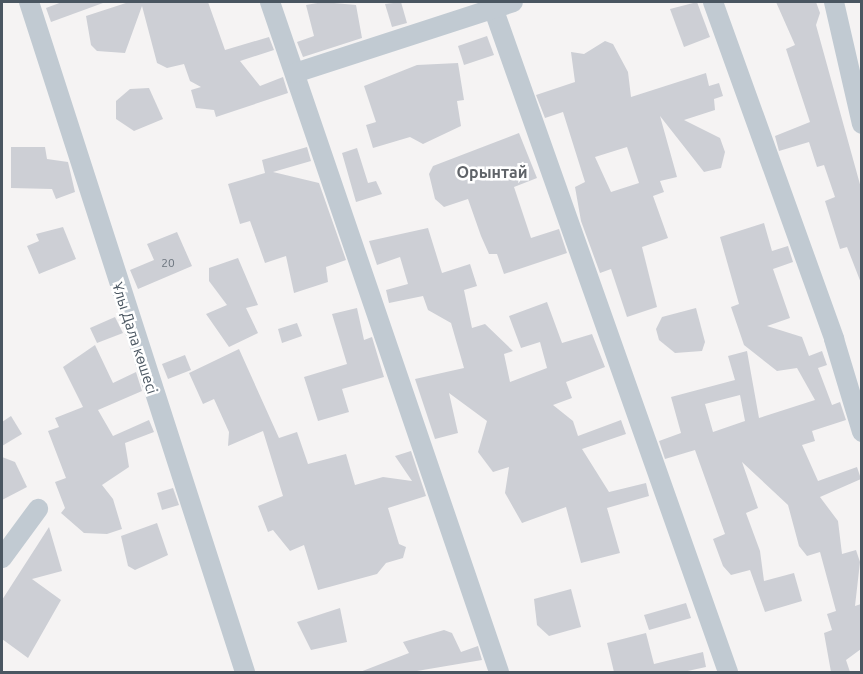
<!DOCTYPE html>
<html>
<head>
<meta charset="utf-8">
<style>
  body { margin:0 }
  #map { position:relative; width:863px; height:674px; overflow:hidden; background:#f5f3f3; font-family:Ubuntu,sans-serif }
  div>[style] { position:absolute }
  .building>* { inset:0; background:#cdcfd5 }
  .minor>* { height:20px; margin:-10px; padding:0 10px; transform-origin:10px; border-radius:10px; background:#c1cad2 }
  span { translate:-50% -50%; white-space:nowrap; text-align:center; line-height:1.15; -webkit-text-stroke:5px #fff; paint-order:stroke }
  .number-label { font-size:12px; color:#6b747e }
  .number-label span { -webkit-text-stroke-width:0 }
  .street-label { font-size:15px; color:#4a5661 }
  .neighbourhood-label { font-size:16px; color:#5f6368; font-weight:700 }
  .frame { position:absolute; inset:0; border:3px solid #4a5661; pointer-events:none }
</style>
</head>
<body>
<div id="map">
  <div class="building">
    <i style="clip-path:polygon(62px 2px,103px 2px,103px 3px,51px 22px,46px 8px)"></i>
    <i style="clip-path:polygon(129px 2px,208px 2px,225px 50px,269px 37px,274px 50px,240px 61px,260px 86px,283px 77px,288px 93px,216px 117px,214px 110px,196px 108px,191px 90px,201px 87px,190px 81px,184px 64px,167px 68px,157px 63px,142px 6px,125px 53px,97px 51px,91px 45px,86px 16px)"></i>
    <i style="clip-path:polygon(323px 2px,356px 5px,362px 38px,303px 57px,297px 42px,314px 36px,306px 5px)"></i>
    <i style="clip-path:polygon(401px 2px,407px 23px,392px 27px,385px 4px)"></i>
    <i style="clip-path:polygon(697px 2px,710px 37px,684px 47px,670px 9px)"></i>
    <i style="clip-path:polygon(776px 2px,816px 2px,820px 13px,816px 25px,861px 188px,861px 283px,847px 247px,840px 249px,825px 201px,835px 197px,824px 165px,817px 167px,809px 142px,779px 151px,775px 136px,810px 122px,786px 49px,795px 45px)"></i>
    <i style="clip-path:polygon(487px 36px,494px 55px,464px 65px,458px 46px)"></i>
    <i style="clip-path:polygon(evenodd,605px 41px,613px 44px,628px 72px,631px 97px,706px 73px,709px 86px,719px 83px,723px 96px,714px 99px,715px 110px,684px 120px,720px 138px,725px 152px,721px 168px,704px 172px,660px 116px,677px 177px,660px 181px,664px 192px,653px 196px,668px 238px,642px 247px,657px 307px,627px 317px,611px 269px,600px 273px,581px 221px,575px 187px,585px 182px,563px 112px,545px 118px,536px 95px,575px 82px,571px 52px,584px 54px,605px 41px,627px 147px,639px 183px,611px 192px,595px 157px,627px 147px)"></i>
    <i style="clip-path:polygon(458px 63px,464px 100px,457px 101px,461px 126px,423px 144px,410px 137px,373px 148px,366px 125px,376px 122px,364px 86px,417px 65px)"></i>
    <i style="clip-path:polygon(149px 88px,163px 119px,134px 131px,116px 119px,116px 101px,130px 89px)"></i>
    <i style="clip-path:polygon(519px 133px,537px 178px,514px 187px,531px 238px,559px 229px,567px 253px,504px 274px,497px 254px,489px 254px,481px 236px,468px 199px,444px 207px,435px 199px,429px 174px,433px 166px)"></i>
    <i style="clip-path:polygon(11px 147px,45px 147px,47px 159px,68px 162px,75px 192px,56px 199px,52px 189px,11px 188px)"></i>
    <i style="clip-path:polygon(307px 147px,311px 161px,273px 172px,319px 183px,346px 260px,326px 267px,328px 282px,294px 293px,286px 256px,265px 263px,250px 221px,240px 224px,228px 184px,265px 173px,262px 160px)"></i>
    <i style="clip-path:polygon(357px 148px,368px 183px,376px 181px,382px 194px,356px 202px,342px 153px)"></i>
    <i style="clip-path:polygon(evenodd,764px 223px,772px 251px,788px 246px,793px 262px,773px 269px,790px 318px,767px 326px,802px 337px,809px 356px,822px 351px,827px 365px,818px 368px,832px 405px,840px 402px,846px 420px,812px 431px,815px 441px,802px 445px,818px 481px,857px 467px,861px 479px,820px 497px,838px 521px,842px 554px,856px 550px,860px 562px,855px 606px,861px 604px,861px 649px,846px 660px,850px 672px,831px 672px,824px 633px,832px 630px,827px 614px,836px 611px,820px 552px,807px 556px,799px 546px,788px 505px,742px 462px,758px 508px,746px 513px,760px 551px,764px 581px,794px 573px,802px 601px,765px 612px,750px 570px,731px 575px,723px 566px,713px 539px,725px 534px,695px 450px,665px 459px,659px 441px,681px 433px,671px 397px,735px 380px,728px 356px,747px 351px,759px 418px,815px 400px,797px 368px,777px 371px,744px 345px,731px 307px,739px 304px,720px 237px,764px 223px,740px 395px,745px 421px,713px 432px,705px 404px,740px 395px)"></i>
    <i style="clip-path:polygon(63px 227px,76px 259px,39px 274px,27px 246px,39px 241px,36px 234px)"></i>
    <i style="clip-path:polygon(428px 228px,442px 273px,470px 264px,477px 286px,464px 290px,472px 328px,485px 324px,513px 351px,504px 354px,510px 382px,547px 368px,540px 342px,521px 348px,509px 316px,547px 302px,562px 343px,592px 334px,605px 367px,566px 382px,572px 398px,553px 405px,573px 421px,578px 436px,621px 420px,626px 434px,582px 449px,609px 492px,646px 483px,649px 496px,607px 508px,620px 553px,581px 563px,566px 507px,522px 523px,505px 493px,509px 467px,493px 472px,478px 452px,487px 421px,449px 393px,458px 433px,435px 439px,415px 379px,464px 368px,451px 323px,428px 310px,423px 296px,389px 303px,386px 290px,408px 284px,400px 257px,377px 265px,369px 241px)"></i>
    <i style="clip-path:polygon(177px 232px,192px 266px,138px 289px,130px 270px,154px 260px,147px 244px)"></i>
    <i style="clip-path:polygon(238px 258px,258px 305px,246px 308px,258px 333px,229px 347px,206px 314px,227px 305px,209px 281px,209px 268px)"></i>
    <i style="clip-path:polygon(357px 308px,364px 340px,372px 337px,384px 377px,342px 389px,349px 412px,318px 421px,304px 377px,347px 364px,332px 314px)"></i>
    <i style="clip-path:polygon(696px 308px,705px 342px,702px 351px,675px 353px,659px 340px,656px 329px,662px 317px)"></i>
    <i style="clip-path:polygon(115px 317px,123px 333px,97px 343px,90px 328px)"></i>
    <i style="clip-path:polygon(297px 323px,302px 336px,282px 343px,278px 329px)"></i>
    <i style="clip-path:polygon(95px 345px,113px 383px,136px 372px,142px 391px,98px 410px,113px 436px,149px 420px,154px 432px,125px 443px,129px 467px,102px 485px,113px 499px,122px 529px,107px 534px,84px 533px,61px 513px,65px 508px,55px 482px,66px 478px,48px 431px,59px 427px,55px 418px,83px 407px,63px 367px)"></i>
    <i style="clip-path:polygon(239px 349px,279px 438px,297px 432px,308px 464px,346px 454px,355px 485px,383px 477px,412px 481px,395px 456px,411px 451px,426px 496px,388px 508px,399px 544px,406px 547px,403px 558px,386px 563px,377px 574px,318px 590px,304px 545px,290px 551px,273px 530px,268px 532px,258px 506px,283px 496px,263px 431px,228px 446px,229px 432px,214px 399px,203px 404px,189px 373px)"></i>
    <i style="clip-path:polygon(185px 355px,191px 370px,168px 379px,162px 364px)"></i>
    <i style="clip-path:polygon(11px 416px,22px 434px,2px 446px,2px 422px)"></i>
    <i style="clip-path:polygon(2px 457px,15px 462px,27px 487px,2px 500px)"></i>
    <i style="clip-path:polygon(173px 488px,179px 505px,162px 510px,157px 493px)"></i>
    <i style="clip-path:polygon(157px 523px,168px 555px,135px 570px,128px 566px,121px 536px)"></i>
    <i style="clip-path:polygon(49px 527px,62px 571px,32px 579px,61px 600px,28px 658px,2px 639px,2px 600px)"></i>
    <i style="clip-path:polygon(571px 589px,581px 627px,549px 636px,537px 625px,534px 599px)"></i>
    <i style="clip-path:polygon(686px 603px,691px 618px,649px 630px,644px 615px)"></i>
    <i style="clip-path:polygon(340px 608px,347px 642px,311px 650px,297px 622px)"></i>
    <i style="clip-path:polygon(444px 630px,452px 633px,461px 652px,478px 646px,482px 660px,411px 672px,360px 672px,409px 653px,403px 642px)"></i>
    <i style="clip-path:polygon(646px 633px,654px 664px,703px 652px,706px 667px,683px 672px,614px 672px,607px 643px)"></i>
  </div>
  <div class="minor">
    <i style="left:29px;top:2px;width:704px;rotate:72.13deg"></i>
    <i style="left:270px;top:2px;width:708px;rotate:71.13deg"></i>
    <i style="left:491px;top:2px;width:711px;rotate:70.52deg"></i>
    <i style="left:713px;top:2px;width:358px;rotate:70.2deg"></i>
    <i style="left:834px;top:339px;width:97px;rotate:73.2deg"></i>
    <i style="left:834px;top:2px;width:125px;rotate:77.1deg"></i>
    <i style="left:295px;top:73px;width:229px;rotate:-18deg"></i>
    <i style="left:2px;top:558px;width:61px;rotate:-53.7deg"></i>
  </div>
  <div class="number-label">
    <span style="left:168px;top:263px">20</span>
  </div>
  <div class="street-label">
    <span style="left:135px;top:338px;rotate:72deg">Ұлы Дала көшесі</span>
  </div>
  <div class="neighbourhood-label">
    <span style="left:492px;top:172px">Орынтай</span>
  </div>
  <div class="frame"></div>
</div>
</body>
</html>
